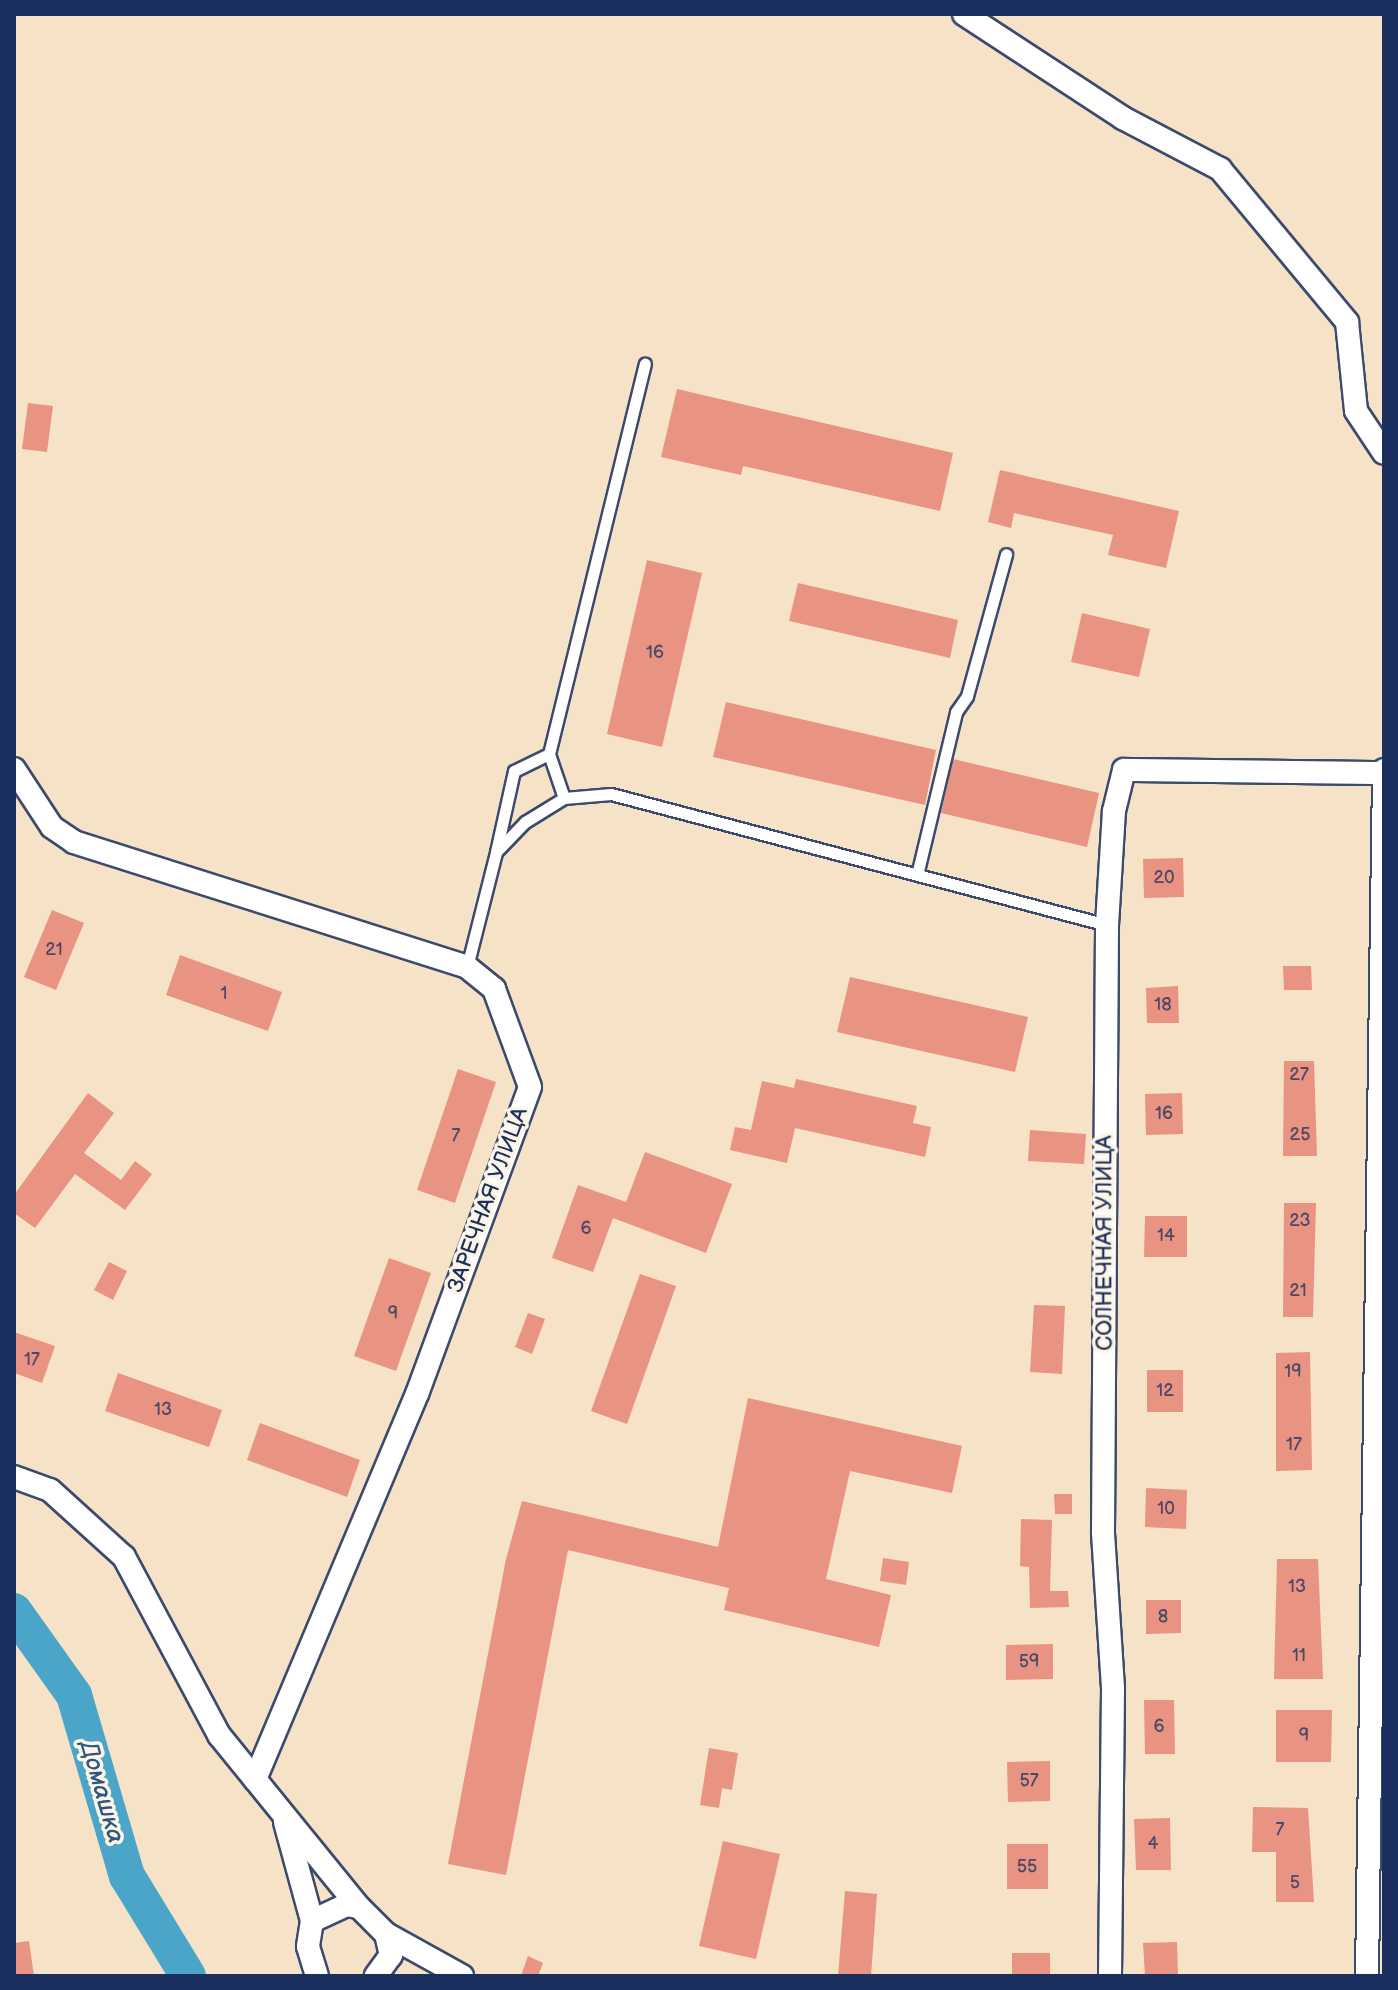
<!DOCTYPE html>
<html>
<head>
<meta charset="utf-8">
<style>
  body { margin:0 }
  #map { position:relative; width:1398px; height:1990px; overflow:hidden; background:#f6e2c7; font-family:"Balsamiq Sans",sans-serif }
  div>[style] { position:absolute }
  .river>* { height:36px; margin:-18px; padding:0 18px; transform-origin:18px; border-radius:18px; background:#4aa5c8 }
  .building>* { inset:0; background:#e99382 }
  .roads { filter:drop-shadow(2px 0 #3c4a6e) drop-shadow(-2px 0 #3c4a6e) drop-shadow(0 2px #3c4a6e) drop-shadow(0 -2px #3c4a6e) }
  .lane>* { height:11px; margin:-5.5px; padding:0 5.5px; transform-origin:5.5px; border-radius:5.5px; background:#fff }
  .street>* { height:22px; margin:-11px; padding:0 11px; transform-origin:11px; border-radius:11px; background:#fff }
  span { translate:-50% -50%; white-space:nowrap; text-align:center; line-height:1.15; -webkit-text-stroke:7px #fcf5e5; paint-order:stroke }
  .number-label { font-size:18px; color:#4e4867 }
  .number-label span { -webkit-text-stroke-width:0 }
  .street-label { font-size:22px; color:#1b2f5e }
  .water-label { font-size:24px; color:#2b5883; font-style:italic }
  .frame { position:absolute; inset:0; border:16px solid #1b2f5e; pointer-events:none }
</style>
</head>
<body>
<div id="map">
  <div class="river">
    <i style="left:14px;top:1611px;width:103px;rotate:54.5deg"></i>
    <i style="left:74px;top:1695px;width:189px;rotate:73.7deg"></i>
    <i style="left:127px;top:1876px;width:117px;rotate:58.6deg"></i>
  </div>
  <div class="building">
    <i style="clip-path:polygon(677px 389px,953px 453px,940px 511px,743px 466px,741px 475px,661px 457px)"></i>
    <i style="clip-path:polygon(28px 403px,53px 406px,47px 452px,22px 449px)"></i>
    <i style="clip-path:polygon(1000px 470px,1179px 511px,1166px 568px,1108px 555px,1113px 535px,1014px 513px,1011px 528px,988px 522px)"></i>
    <i style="clip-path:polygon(647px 560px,702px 573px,662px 747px,607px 734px)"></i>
    <i style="clip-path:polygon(798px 583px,958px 620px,950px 658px,789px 621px)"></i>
    <i style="clip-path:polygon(1082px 613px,1150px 629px,1139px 677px,1071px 662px)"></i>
    <i style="clip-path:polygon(726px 702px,936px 750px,925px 805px,713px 757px)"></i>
    <i style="clip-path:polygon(953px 759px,1099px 793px,1087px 847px,941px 813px)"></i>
    <i style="clip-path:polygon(1183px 858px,1184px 897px,1144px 898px,1143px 859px)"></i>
    <i style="clip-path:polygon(52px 910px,84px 923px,56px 990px,24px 977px)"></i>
    <i style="clip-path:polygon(180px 955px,282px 992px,268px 1031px,166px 995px)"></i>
    <i style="clip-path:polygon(1283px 966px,1311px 966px,1312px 990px,1284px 990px)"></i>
    <i style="clip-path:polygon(850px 977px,1028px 1017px,1015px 1072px,837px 1032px)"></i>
    <i style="clip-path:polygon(1178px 986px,1179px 1023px,1147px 1023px,1146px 988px)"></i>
    <i style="clip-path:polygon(1284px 1061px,1314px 1061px,1317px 1156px,1283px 1156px)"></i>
    <i style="clip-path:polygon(458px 1069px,496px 1082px,455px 1203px,417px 1190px)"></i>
    <i style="clip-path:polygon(796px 1079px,917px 1106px,913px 1123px,931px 1127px,925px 1157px,795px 1128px,787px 1163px,730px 1150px,735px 1127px,751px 1130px,762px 1081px,794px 1088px)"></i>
    <i style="clip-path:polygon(88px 1093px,114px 1113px,84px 1153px,121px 1180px,135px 1161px,152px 1174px,125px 1210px,75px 1174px,35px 1228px,14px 1213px,14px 1195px)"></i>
    <i style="clip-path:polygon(1182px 1093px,1183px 1134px,1146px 1135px,1145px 1094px)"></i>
    <i style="clip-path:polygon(1030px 1130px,1086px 1134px,1084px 1164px,1028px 1161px)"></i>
    <i style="clip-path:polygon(645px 1152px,732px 1184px,706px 1253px,613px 1218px,593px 1272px,552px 1258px,578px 1185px,626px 1202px)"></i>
    <i style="clip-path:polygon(1284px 1203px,1316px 1203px,1313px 1317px,1283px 1317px)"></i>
    <i style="clip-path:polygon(1145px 1216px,1187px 1216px,1187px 1257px,1144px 1257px)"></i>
    <i style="clip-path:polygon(389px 1258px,431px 1273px,396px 1371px,354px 1356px)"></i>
    <i style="clip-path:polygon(109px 1262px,127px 1271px,113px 1300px,94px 1290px)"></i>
    <i style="clip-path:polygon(640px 1274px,676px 1286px,627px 1424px,591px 1411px)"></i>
    <i style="clip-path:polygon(1034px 1305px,1065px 1306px,1062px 1374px,1030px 1372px)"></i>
    <i style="clip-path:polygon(528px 1313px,545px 1319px,532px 1354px,515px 1347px)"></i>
    <i style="clip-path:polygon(14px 1332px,55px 1346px,42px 1383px,14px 1373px)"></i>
    <i style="clip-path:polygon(1310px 1352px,1312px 1470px,1276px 1471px,1276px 1353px)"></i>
    <i style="clip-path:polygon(1147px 1370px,1183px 1370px,1183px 1412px,1147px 1412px)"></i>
    <i style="clip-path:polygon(118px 1373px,222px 1410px,209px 1447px,105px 1411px)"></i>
    <i style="clip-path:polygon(748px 1398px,962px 1446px,952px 1493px,850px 1471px,826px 1579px,891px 1595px,879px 1647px,724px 1610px,729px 1588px,568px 1550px,506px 1875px,448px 1864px,506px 1559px,522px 1501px,718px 1547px)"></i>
    <i style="clip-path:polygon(260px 1423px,360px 1460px,347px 1497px,247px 1460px)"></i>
    <i style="clip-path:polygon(1146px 1488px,1187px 1490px,1186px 1529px,1145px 1527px)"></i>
    <i style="clip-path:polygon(1054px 1494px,1072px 1494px,1072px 1514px,1055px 1514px)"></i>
    <i style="clip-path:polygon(1021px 1519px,1052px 1520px,1050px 1591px,1068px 1591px,1069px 1607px,1030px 1608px,1029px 1567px,1020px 1566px)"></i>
    <i style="clip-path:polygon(883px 1558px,909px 1562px,906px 1585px,880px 1581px)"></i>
    <i style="clip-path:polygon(1277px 1559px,1318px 1559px,1323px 1679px,1274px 1679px)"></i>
    <i style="clip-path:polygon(1146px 1600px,1181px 1600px,1181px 1633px,1146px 1634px)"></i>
    <i style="clip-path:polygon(1053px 1644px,1053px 1679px,1006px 1680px,1006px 1645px)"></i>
    <i style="clip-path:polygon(1144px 1700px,1174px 1700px,1175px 1754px,1145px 1754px)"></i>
    <i style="clip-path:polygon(1276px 1710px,1332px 1710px,1331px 1762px,1276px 1762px)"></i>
    <i style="clip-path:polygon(709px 1748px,738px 1753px,732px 1790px,722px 1788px,719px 1808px,700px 1805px)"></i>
    <i style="clip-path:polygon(1050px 1761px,1050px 1801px,1008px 1802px,1007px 1762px)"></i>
    <i style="clip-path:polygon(1253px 1807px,1308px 1808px,1314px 1902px,1276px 1902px,1276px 1852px,1252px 1852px)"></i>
    <i style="clip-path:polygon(1170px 1818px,1171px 1870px,1136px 1870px,1134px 1819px)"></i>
    <i style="clip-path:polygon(723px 1841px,780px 1854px,756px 1959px,699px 1946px)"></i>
    <i style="clip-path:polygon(1007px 1844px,1048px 1844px,1048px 1889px,1007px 1889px)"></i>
    <i style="clip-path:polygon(845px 1891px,877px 1894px,871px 1976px,838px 1976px)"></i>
    <i style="clip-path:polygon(29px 1941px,34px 1976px,14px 1976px,14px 1943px)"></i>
    <i style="clip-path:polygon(1177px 1942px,1178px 1976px,1145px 1976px,1143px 1943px)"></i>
    <i style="clip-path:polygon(1012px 1953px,1050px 1953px,1050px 1976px,1012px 1976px)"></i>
    <i style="clip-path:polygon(528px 1956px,543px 1963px,538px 1976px,521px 1976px)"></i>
  </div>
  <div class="roads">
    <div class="lane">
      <i style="left:564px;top:798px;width:46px;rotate:-108.8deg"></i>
      <i style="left:549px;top:754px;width:402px;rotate:-76.2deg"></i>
      <i style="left:496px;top:852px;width:83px;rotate:-77.5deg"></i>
      <i style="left:514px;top:771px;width:39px;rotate:-26deg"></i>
      <i style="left:917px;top:875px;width:168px;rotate:-76.5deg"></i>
      <i style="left:956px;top:712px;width:19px;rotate:-55deg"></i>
      <i style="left:967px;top:696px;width:147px;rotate:-74.6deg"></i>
      <i style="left:467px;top:967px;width:119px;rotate:-75.8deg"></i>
      <i style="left:496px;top:852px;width:42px;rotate:-46deg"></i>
      <i style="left:525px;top:822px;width:46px;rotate:-31.6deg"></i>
      <i style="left:564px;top:798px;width:47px;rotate:-4.9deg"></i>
      <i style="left:611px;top:794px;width:513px;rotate:14.79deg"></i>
    </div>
    <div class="street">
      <i style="left:964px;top:14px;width:190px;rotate:33.2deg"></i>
      <i style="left:1123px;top:118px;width:110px;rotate:27.7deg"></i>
      <i style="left:1220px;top:169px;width:199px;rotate:50.3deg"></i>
      <i style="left:1347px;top:322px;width:89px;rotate:84.2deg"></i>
      <i style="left:1356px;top:411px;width:50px;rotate:56.3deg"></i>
      <i style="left:14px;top:769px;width:69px;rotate:56.8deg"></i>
      <i style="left:52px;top:827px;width:27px;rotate:34deg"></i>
      <i style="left:74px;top:842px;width:412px;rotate:17.6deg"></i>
      <i style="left:467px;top:967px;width:35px;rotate:39deg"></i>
      <i style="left:494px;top:989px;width:104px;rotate:69.8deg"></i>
      <i style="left:530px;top:1087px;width:327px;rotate:110.2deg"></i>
      <i style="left:417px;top:1394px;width:418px;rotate:112.8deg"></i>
      <i style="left:14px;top:1477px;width:38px;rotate:20deg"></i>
      <i style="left:50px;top:1490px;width:100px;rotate:42.2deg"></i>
      <i style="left:124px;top:1557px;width:202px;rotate:61.9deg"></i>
      <i style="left:219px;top:1735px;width:222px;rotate:50.9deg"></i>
      <i style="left:285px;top:1822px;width:103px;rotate:74.7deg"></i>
      <i style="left:386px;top:1934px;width:87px;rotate:28.9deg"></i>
      <i style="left:317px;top:1976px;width:31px;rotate:-107deg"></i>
      <i style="left:308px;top:1946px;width:25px;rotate:-81deg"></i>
      <i style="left:312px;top:1921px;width:38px;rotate:-25deg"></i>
      <i style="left:346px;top:1905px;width:13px;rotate:9deg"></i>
      <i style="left:359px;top:1907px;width:38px;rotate:45deg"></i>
      <i style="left:386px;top:1934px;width:22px;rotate:77deg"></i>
      <i style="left:391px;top:1955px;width:26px;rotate:126deg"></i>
      <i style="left:1110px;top:1976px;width:288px;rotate:-89.4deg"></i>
      <i style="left:1113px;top:1688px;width:156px;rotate:-93.7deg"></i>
      <i style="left:1103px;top:1532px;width:607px;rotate:-89.62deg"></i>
      <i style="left:1107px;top:925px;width:114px;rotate:-86.5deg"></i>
      <i style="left:1114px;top:811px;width:42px;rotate:-76.3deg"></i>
      <i style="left:1124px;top:770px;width:259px;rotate:0.7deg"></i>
      <i style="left:1367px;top:1976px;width:1206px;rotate:-89.19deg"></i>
    </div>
  </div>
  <div class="number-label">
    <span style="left:655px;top:653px">16</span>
    <span style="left:1164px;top:878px">20</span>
    <span style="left:54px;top:950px">21</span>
    <span style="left:224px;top:994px">1</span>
    <span style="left:1163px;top:1005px">18</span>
    <span style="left:1299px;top:1075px">27</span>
    <span style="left:1164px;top:1114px">16</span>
    <span style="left:1300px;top:1135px">25</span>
    <span style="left:456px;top:1136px">7</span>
    <span style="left:1300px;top:1221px">23</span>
    <span style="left:586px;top:1229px">6</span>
    <span style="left:1166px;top:1236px">14</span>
    <span style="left:1298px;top:1291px">21</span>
    <span style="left:393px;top:1314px">9</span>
    <span style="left:32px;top:1360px">17</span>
    <span style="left:1293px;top:1372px">19</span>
    <span style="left:1165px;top:1391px">12</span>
    <span style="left:163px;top:1410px">13</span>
    <span style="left:1294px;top:1445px">17</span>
    <span style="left:1166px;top:1509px">10</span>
    <span style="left:1297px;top:1587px">13</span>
    <span style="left:1163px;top:1617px">8</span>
    <span style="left:1299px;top:1656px">11</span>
    <span style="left:1029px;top:1662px">59</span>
    <span style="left:1159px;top:1727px">6</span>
    <span style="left:1304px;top:1736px">9</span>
    <span style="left:1029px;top:1781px">57</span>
    <span style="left:1280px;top:1830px">7</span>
    <span style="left:1153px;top:1844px">4</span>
    <span style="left:1027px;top:1867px">55</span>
    <span style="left:1295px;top:1883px">5</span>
  </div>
  <div class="street-label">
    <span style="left:488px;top:1200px;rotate:-70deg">ЗАРЕЧНАЯ УЛИЦА</span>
    <span style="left:1105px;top:1243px;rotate:-90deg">СОЛНЕЧНАЯ УЛИЦА</span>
  </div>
  <div class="water-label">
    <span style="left:102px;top:1792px;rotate:74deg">Домашка</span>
  </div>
  <div class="frame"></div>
</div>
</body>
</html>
